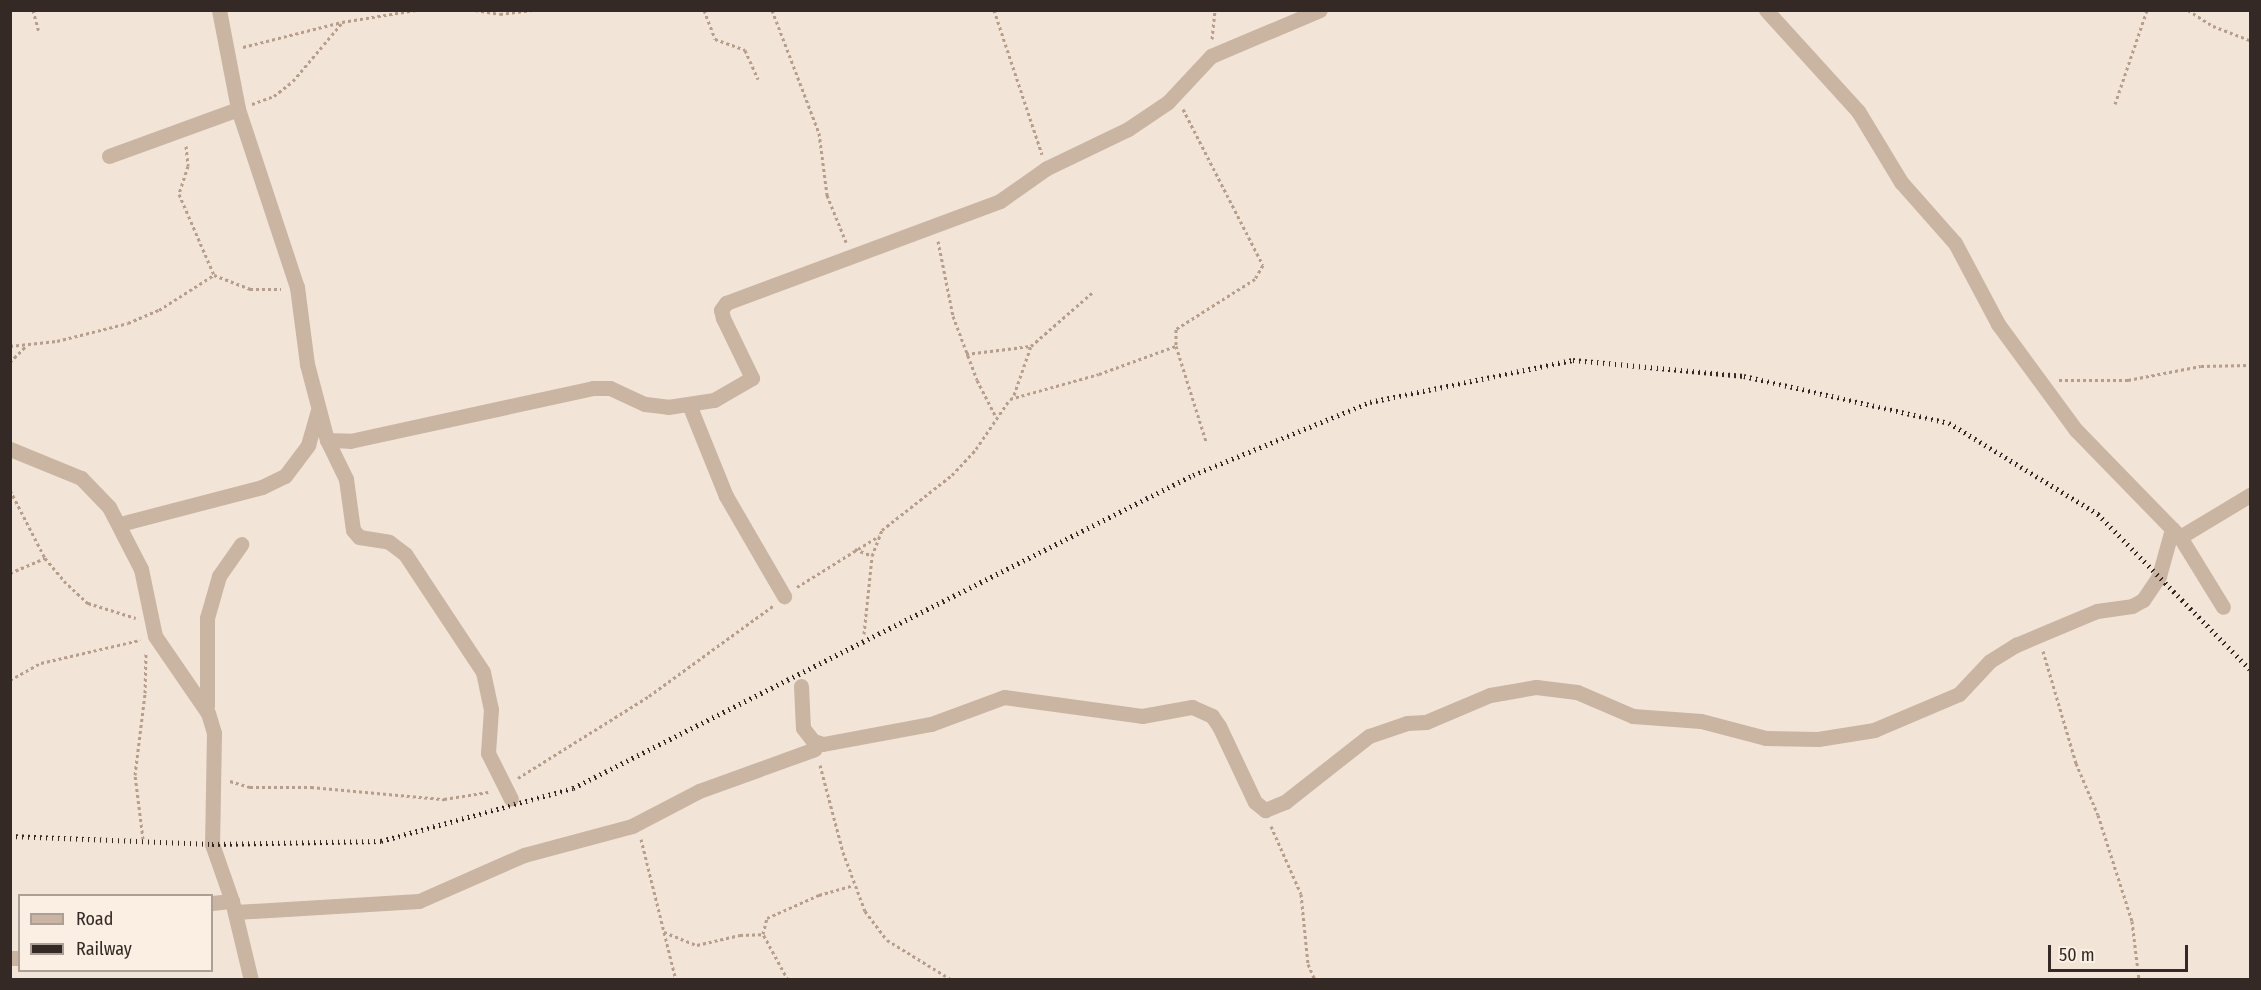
<!DOCTYPE html>
<html>
<head>
<meta charset="utf-8">
<style>
  body { margin:0 }
  #map { position:relative; width:2261px; height:990px; overflow:hidden; background:#f2e4d6; font-family:"Fira Sans Condensed",sans-serif }
  div>[style] { position:absolute }
  .path>* { height:3px; margin-top:-1.5px; transform-origin:0; background:repeating-linear-gradient(90deg,#b69d8c 0 3px,transparent 0 6px) }
  .minor>* { height:15px; margin:-7.5px; padding:0 7.5px; transform-origin:7.5px; border-radius:7.5px; background:#cab4a2 }
  .rail>* { height:4.5px; margin-top:-2.25px; transform-origin:0; background:repeating-linear-gradient(90deg,#342925 0 1.5px,transparent 0 6px) }
  span { translate:-50% -50%; white-space:nowrap; text-align:center; line-height:1.15; -webkit-text-stroke:5px #faefe2; paint-order:stroke }
  .frame { position:absolute; inset:0; border:12px solid #342925; pointer-events:none }
  .legend { position:absolute; left:18px; top:894px; width:195px; height:78px; box-sizing:border-box; background:#faefe2; border:2px solid #aba096; margin:0; padding:8px 10px; list-style:none; font-size:18px; color:#342925 }
  .legend li { display:flex; align-items:center; gap:12px; height:30px }
  .legend b { width:30px; border:2px solid #aba096 }
  .scale { position:absolute; left:2048px; top:945px; width:140px; height:27px; box-sizing:border-box; border:3px solid #342925; border-top:0; padding-left:8px; font-size:18px; line-height:21px; white-space:nowrap; color:#342925; -webkit-text-stroke:4px #faefe2; paint-order:stroke }
</style>
</head>
<body>
<div id="map">
  <div class="path">
    <i style="left:33px;top:10px;width:23px;rotate:75deg"></i>
    <i style="left:475px;top:10px;width:25px;rotate:9deg"></i>
    <i style="left:500px;top:14px;width:33px;rotate:-7deg"></i>
    <i style="left:704px;top:10px;width:31px;rotate:69deg"></i>
    <i style="left:715px;top:39px;width:32px;rotate:20deg"></i>
    <i style="left:745px;top:50px;width:32px;rotate:66deg"></i>
    <i style="left:772px;top:10px;width:132px;rotate:69.1deg"></i>
    <i style="left:819px;top:133px;width:63px;rotate:82.6deg"></i>
    <i style="left:827px;top:195px;width:51px;rotate:68deg"></i>
    <i style="left:994px;top:10px;width:152px;rotate:71.6deg"></i>
    <i style="left:2188px;top:10px;width:30px;rotate:33deg"></i>
    <i style="left:2213px;top:26px;width:40px;rotate:21deg"></i>
    <i style="left:1212px;top:39px;width:29px;rotate:-84deg"></i>
    <i style="left:243px;top:47px;width:102px;rotate:-14.2deg"></i>
    <i style="left:342px;top:22px;width:75px;rotate:-9.2deg"></i>
    <i style="left:252px;top:104px;width:23px;rotate:-20deg"></i>
    <i style="left:274px;top:96px;width:24px;rotate:-38deg"></i>
    <i style="left:293px;top:81px;width:75px;rotate:-49.9deg"></i>
    <i style="left:2115px;top:104px;width:99px;rotate:-71.2deg"></i>
    <i style="left:1183px;top:109px;width:175px;rotate:62.9deg"></i>
    <i style="left:1263px;top:265px;width:16px;rotate:120deg"></i>
    <i style="left:1255px;top:279px;width:93px;rotate:147.7deg"></i>
    <i style="left:1176px;top:329px;width:17px;rotate:90deg"></i>
    <i style="left:1176px;top:346px;width:100px;rotate:72.5deg"></i>
    <i style="left:186px;top:146px;width:20px;rotate:84deg"></i>
    <i style="left:188px;top:166px;width:29px;rotate:108deg"></i>
    <i style="left:179px;top:194px;width:88px;rotate:66.6deg"></i>
    <i style="left:938px;top:241px;width:76px;rotate:78.7deg"></i>
    <i style="left:953px;top:316px;width:68px;rotate:69.4deg"></i>
    <i style="left:977px;top:380px;width:42px;rotate:62.8deg"></i>
    <i style="left:10px;top:346px;width:47px;rotate:-6.1deg"></i>
    <i style="left:57px;top:341px;width:73px;rotate:-14.2deg"></i>
    <i style="left:128px;top:323px;width:34px;rotate:-23deg"></i>
    <i style="left:159px;top:310px;width:65px;rotate:-32.5deg"></i>
    <i style="left:214px;top:275px;width:39px;rotate:21deg"></i>
    <i style="left:250px;top:289px;width:31px"></i>
    <i style="left:966px;top:354px;width:65px;rotate:-7deg"></i>
    <i style="left:10px;top:362px;width:23px;rotate:-45deg"></i>
    <i style="left:2059px;top:380px;width:69px"></i>
    <i style="left:2128px;top:380px;width:74px;rotate:-10.9deg"></i>
    <i style="left:2201px;top:366px;width:49px;rotate:-1.2deg"></i>
    <i style="left:1014px;top:395px;width:52px;rotate:-70.9deg"></i>
    <i style="left:1031px;top:346px;width:82px;rotate:-41.1deg"></i>
    <i style="left:10px;top:490px;width:76px;rotate:62.8deg"></i>
    <i style="left:45px;top:558px;width:30px;rotate:50deg"></i>
    <i style="left:64px;top:581px;width:33px;rotate:43deg"></i>
    <i style="left:88px;top:603px;width:50px;rotate:17.4deg"></i>
    <i style="left:855px;top:549px;width:18px;rotate:22deg"></i>
    <i style="left:10px;top:573px;width:38px;rotate:-23deg"></i>
    <i style="left:797px;top:587px;width:97px;rotate:-31.9deg"></i>
    <i style="left:864px;top:634px;width:78px;rotate:-84.1deg"></i>
    <i style="left:872px;top:556px;width:28px;rotate:-69deg"></i>
    <i style="left:882px;top:530px;width:89px;rotate:-38.2deg"></i>
    <i style="left:952px;top:475px;width:35px;rotate:-47deg"></i>
    <i style="left:976px;top:449px;width:60px;rotate:-55.8deg"></i>
    <i style="left:1010px;top:399px;width:92px;rotate:-15.7deg"></i>
    <i style="left:1099px;top:374px;width:82px;rotate:-20deg"></i>
    <i style="left:2043px;top:651px;width:117px;rotate:73.6deg"></i>
    <i style="left:2076px;top:763px;width:56px;rotate:67.1deg"></i>
    <i style="left:2098px;top:815px;width:111px;rotate:72.2deg"></i>
    <i style="left:2132px;top:921px;width:59px;rotate:83.2deg"></i>
    <i style="left:10px;top:680px;width:35px;rotate:-29deg"></i>
    <i style="left:41px;top:663px;width:102px;rotate:-13.1deg"></i>
    <i style="left:820px;top:765px;width:90px;rotate:75.2deg"></i>
    <i style="left:843px;top:852px;width:63px;rotate:69.6deg"></i>
    <i style="left:865px;top:911px;width:36px;rotate:53deg"></i>
    <i style="left:887px;top:940px;width:76px;rotate:31.6deg"></i>
    <i style="left:518px;top:778px;width:155px;rotate:-32deg"></i>
    <i style="left:649px;top:696px;width:153px;rotate:-36deg"></i>
    <i style="left:230px;top:781px;width:21px;rotate:17deg"></i>
    <i style="left:250px;top:787px;width:61px"></i>
    <i style="left:311px;top:787px;width:134px;rotate:5.2deg"></i>
    <i style="left:444px;top:799px;width:45px;rotate:-9deg"></i>
    <i style="left:1271px;top:826px;width:74px;rotate:66.2deg"></i>
    <i style="left:1301px;top:894px;width:70px;rotate:84.3deg"></i>
    <i style="left:1308px;top:964px;width:17px;rotate:66deg"></i>
    <i style="left:143px;top:839px;width:64px;rotate:-97.1deg"></i>
    <i style="left:135px;top:775px;width:83px;rotate:-83deg"></i>
    <i style="left:145px;top:693px;width:41px;rotate:-88.6deg"></i>
    <i style="left:641px;top:839px;width:145px;rotate:76.1deg"></i>
    <i style="left:664px;top:932px;width:35px;rotate:22deg"></i>
    <i style="left:697px;top:945px;width:44px;rotate:-13.1deg"></i>
    <i style="left:740px;top:935px;width:23px;rotate:-2deg"></i>
    <i style="left:788px;top:980px;width:52px;rotate:-118.5deg"></i>
    <i style="left:763px;top:934px;width:16px;rotate:-76deg"></i>
    <i style="left:767px;top:918px;width:57px;rotate:-23.9deg"></i>
    <i style="left:819px;top:895px;width:36px;rotate:-16deg"></i>
  </div>
  <div class="minor">
    <i style="left:219px;top:10px;width:101px;rotate:79.1deg"></i>
    <i style="left:238px;top:109px;width:188px;rotate:71.7deg"></i>
    <i style="left:297px;top:287px;width:78px;rotate:82.6deg"></i>
    <i style="left:307px;top:364px;width:79px;rotate:75.3deg"></i>
    <i style="left:327px;top:440px;width:43px;rotate:64deg"></i>
    <i style="left:346px;top:479px;width:51px;rotate:82.2deg"></i>
    <i style="left:353px;top:530px;width:9px;rotate:49deg"></i>
    <i style="left:359px;top:537px;width:30px;rotate:9deg"></i>
    <i style="left:389px;top:542px;width:20px;rotate:37deg"></i>
    <i style="left:405px;top:554px;width:141px;rotate:56.5deg"></i>
    <i style="left:483px;top:672px;width:38px;rotate:78deg"></i>
    <i style="left:491px;top:709px;width:44px;rotate:93.9deg"></i>
    <i style="left:488px;top:753px;width:51px;rotate:63.4deg"></i>
    <i style="left:1766px;top:10px;width:137px;rotate:47.7deg"></i>
    <i style="left:1858px;top:111px;width:83px;rotate:58.8deg"></i>
    <i style="left:1901px;top:182px;width:81px;rotate:48.5deg"></i>
    <i style="left:1955px;top:243px;width:92px;rotate:62deg"></i>
    <i style="left:1998px;top:324px;width:132px;rotate:53.7deg"></i>
    <i style="left:2076px;top:430px;width:149px;rotate:45.8deg"></i>
    <i style="left:2180px;top:537px;width:82px;rotate:58.4deg"></i>
    <i style="left:109px;top:156px;width:137px;rotate:-20deg"></i>
    <i style="left:690px;top:407px;width:96px;rotate:68deg"></i>
    <i style="left:726px;top:496px;width:116px;rotate:59.9deg"></i>
    <i style="left:327px;top:440px;width:23px;rotate:2deg"></i>
    <i style="left:350px;top:441px;width:249px;rotate:-12.3deg"></i>
    <i style="left:593px;top:388px;width:17px"></i>
    <i style="left:610px;top:388px;width:38px;rotate:25deg"></i>
    <i style="left:645px;top:404px;width:23px;rotate:7deg"></i>
    <i style="left:668px;top:407px;width:47px;rotate:-8.7deg"></i>
    <i style="left:714px;top:400px;width:44px;rotate:-30.1deg"></i>
    <i style="left:752px;top:378px;width:67px;rotate:-115.8deg"></i>
    <i style="left:723px;top:318px;width:8px;rotate:-104deg"></i>
    <i style="left:721px;top:310px;width:9px;rotate:-54deg"></i>
    <i style="left:726px;top:303px;width:292px;rotate:-20.4deg"></i>
    <i style="left:1000px;top:201px;width:57px;rotate:-35.1deg"></i>
    <i style="left:1047px;top:168px;width:90px;rotate:-25.7deg"></i>
    <i style="left:1128px;top:129px;width:48px;rotate:-34deg"></i>
    <i style="left:1168px;top:102px;width:63px;rotate:-46.9deg"></i>
    <i style="left:1211px;top:56px;width:118px;rotate:-22.9deg"></i>
    <i style="left:10px;top:449px;width:77px;rotate:22.2deg"></i>
    <i style="left:81px;top:478px;width:40px;rotate:46deg"></i>
    <i style="left:109px;top:507px;width:70px;rotate:62.7deg"></i>
    <i style="left:141px;top:569px;width:68px;rotate:78.2deg"></i>
    <i style="left:155px;top:636px;width:93px;rotate:55.5deg"></i>
    <i style="left:208px;top:713px;width:21px;rotate:73deg"></i>
    <i style="left:214px;top:733px;width:111px;rotate:91deg"></i>
    <i style="left:212px;top:844px;width:60px;rotate:70.7deg"></i>
    <i style="left:232px;top:901px;width:81px;rotate:76.5deg"></i>
    <i style="left:120px;top:524px;width:147px;rotate:-14.6deg"></i>
    <i style="left:262px;top:487px;width:25px;rotate:-26deg"></i>
    <i style="left:285px;top:476px;width:39px;rotate:-53deg"></i>
    <i style="left:308px;top:445px;width:35px;rotate:-74deg"></i>
    <i style="left:2180px;top:537px;width:82px;rotate:-31deg"></i>
    <i style="left:801px;top:686px;width:42px;rotate:87.3deg"></i>
    <i style="left:803px;top:728px;width:16px;rotate:52deg"></i>
    <i style="left:813px;top:741px;width:10px;rotate:17deg"></i>
    <i style="left:823px;top:744px;width:110px;rotate:-10.5deg"></i>
    <i style="left:931px;top:724px;width:78px;rotate:-20.3deg"></i>
    <i style="left:1004px;top:697px;width:139px;rotate:7.8deg"></i>
    <i style="left:1142px;top:716px;width:51px;rotate:-10.2deg"></i>
    <i style="left:1192px;top:707px;width:22px;rotate:24deg"></i>
    <i style="left:1212px;top:716px;width:12px;rotate:55deg"></i>
    <i style="left:1219px;top:726px;width:84px;rotate:64.7deg"></i>
    <i style="left:1255px;top:802px;width:13px;rotate:39deg"></i>
    <i style="left:1265px;top:810px;width:22px;rotate:-22deg"></i>
    <i style="left:1285px;top:802px;width:107px;rotate:-38.2deg"></i>
    <i style="left:1369px;top:736px;width:40px;rotate:-18.9deg"></i>
    <i style="left:1407px;top:723px;width:19px;rotate:-3deg"></i>
    <i style="left:1426px;top:722px;width:69px;rotate:-22.9deg"></i>
    <i style="left:1490px;top:695px;width:47px;rotate:-9.9deg"></i>
    <i style="left:1536px;top:687px;width:41px;rotate:7deg"></i>
    <i style="left:1577px;top:692px;width:61px;rotate:23.2deg"></i>
    <i style="left:1633px;top:716px;width:68px;rotate:4.2deg"></i>
    <i style="left:1701px;top:721px;width:67px;rotate:14.7deg"></i>
    <i style="left:1766px;top:738px;width:52px;rotate:1.1deg"></i>
    <i style="left:1818px;top:739px;width:57px;rotate:-9.1deg"></i>
    <i style="left:1874px;top:730px;width:92px;rotate:-23deg"></i>
    <i style="left:1959px;top:694px;width:45px;rotate:-46.8deg"></i>
    <i style="left:1990px;top:661px;width:31px;rotate:-32deg"></i>
    <i style="left:2016px;top:645px;width:88px;rotate:-22.8deg"></i>
    <i style="left:2097px;top:611px;width:35px;rotate:-8deg"></i>
    <i style="left:2132px;top:606px;width:13px;rotate:-29deg"></i>
    <i style="left:2143px;top:600px;width:29px;rotate:-56deg"></i>
    <i style="left:2159px;top:576px;width:49px;rotate:-74.5deg"></i>
    <i style="left:207px;top:706px;width:88px;rotate:-90deg"></i>
    <i style="left:207px;top:618px;width:44px;rotate:-74.1deg"></i>
    <i style="left:219px;top:576px;width:39px;rotate:-55deg"></i>
    <i style="left:212px;top:903px;width:20px;rotate:-6deg"></i>
    <i style="left:235px;top:912px;width:184px;rotate:-3.4deg"></i>
    <i style="left:419px;top:901px;width:115px;rotate:-23.7deg"></i>
    <i style="left:524px;top:855px;width:112px;rotate:-15deg"></i>
    <i style="left:632px;top:826px;width:76px;rotate:-27.6deg"></i>
    <i style="left:699px;top:791px;width:123px;rotate:-19.9deg"></i>
    <i style="left:10px;top:958px;width:10px"></i>
  </div>
  <div class="rail">
    <i style="left:10px;top:836px;width:202px;rotate:2.3deg"></i>
    <i style="left:212px;top:844px;width:169px;rotate:-1deg"></i>
    <i style="left:381px;top:841px;width:199px;rotate:-15.4deg"></i>
    <i style="left:573px;top:788px;width:695px;rotate:-26.79deg"></i>
    <i style="left:1193px;top:475px;width:191px;rotate:-22.4deg"></i>
    <i style="left:1370px;top:402px;width:207px;rotate:-11.7deg"></i>
    <i style="left:1573px;top:360px;width:172px;rotate:5.3deg"></i>
    <i style="left:1744px;top:376px;width:210px;rotate:12.9deg"></i>
    <i style="left:1949px;top:423px;width:175px;rotate:31.4deg"></i>
    <i style="left:2098px;top:514px;width:217px;rotate:45.6deg"></i>
  </div>
  <div class="frame"></div>
  <ul class="legend">
  <li><b style="height:8px;background:#cab4a2"></b>Road</li>
  <li><b style="height:8px;background:#342925"></b>Railway</li>
  </ul>
  <div class="scale">50 m</div>
</div>
</body>
</html>
